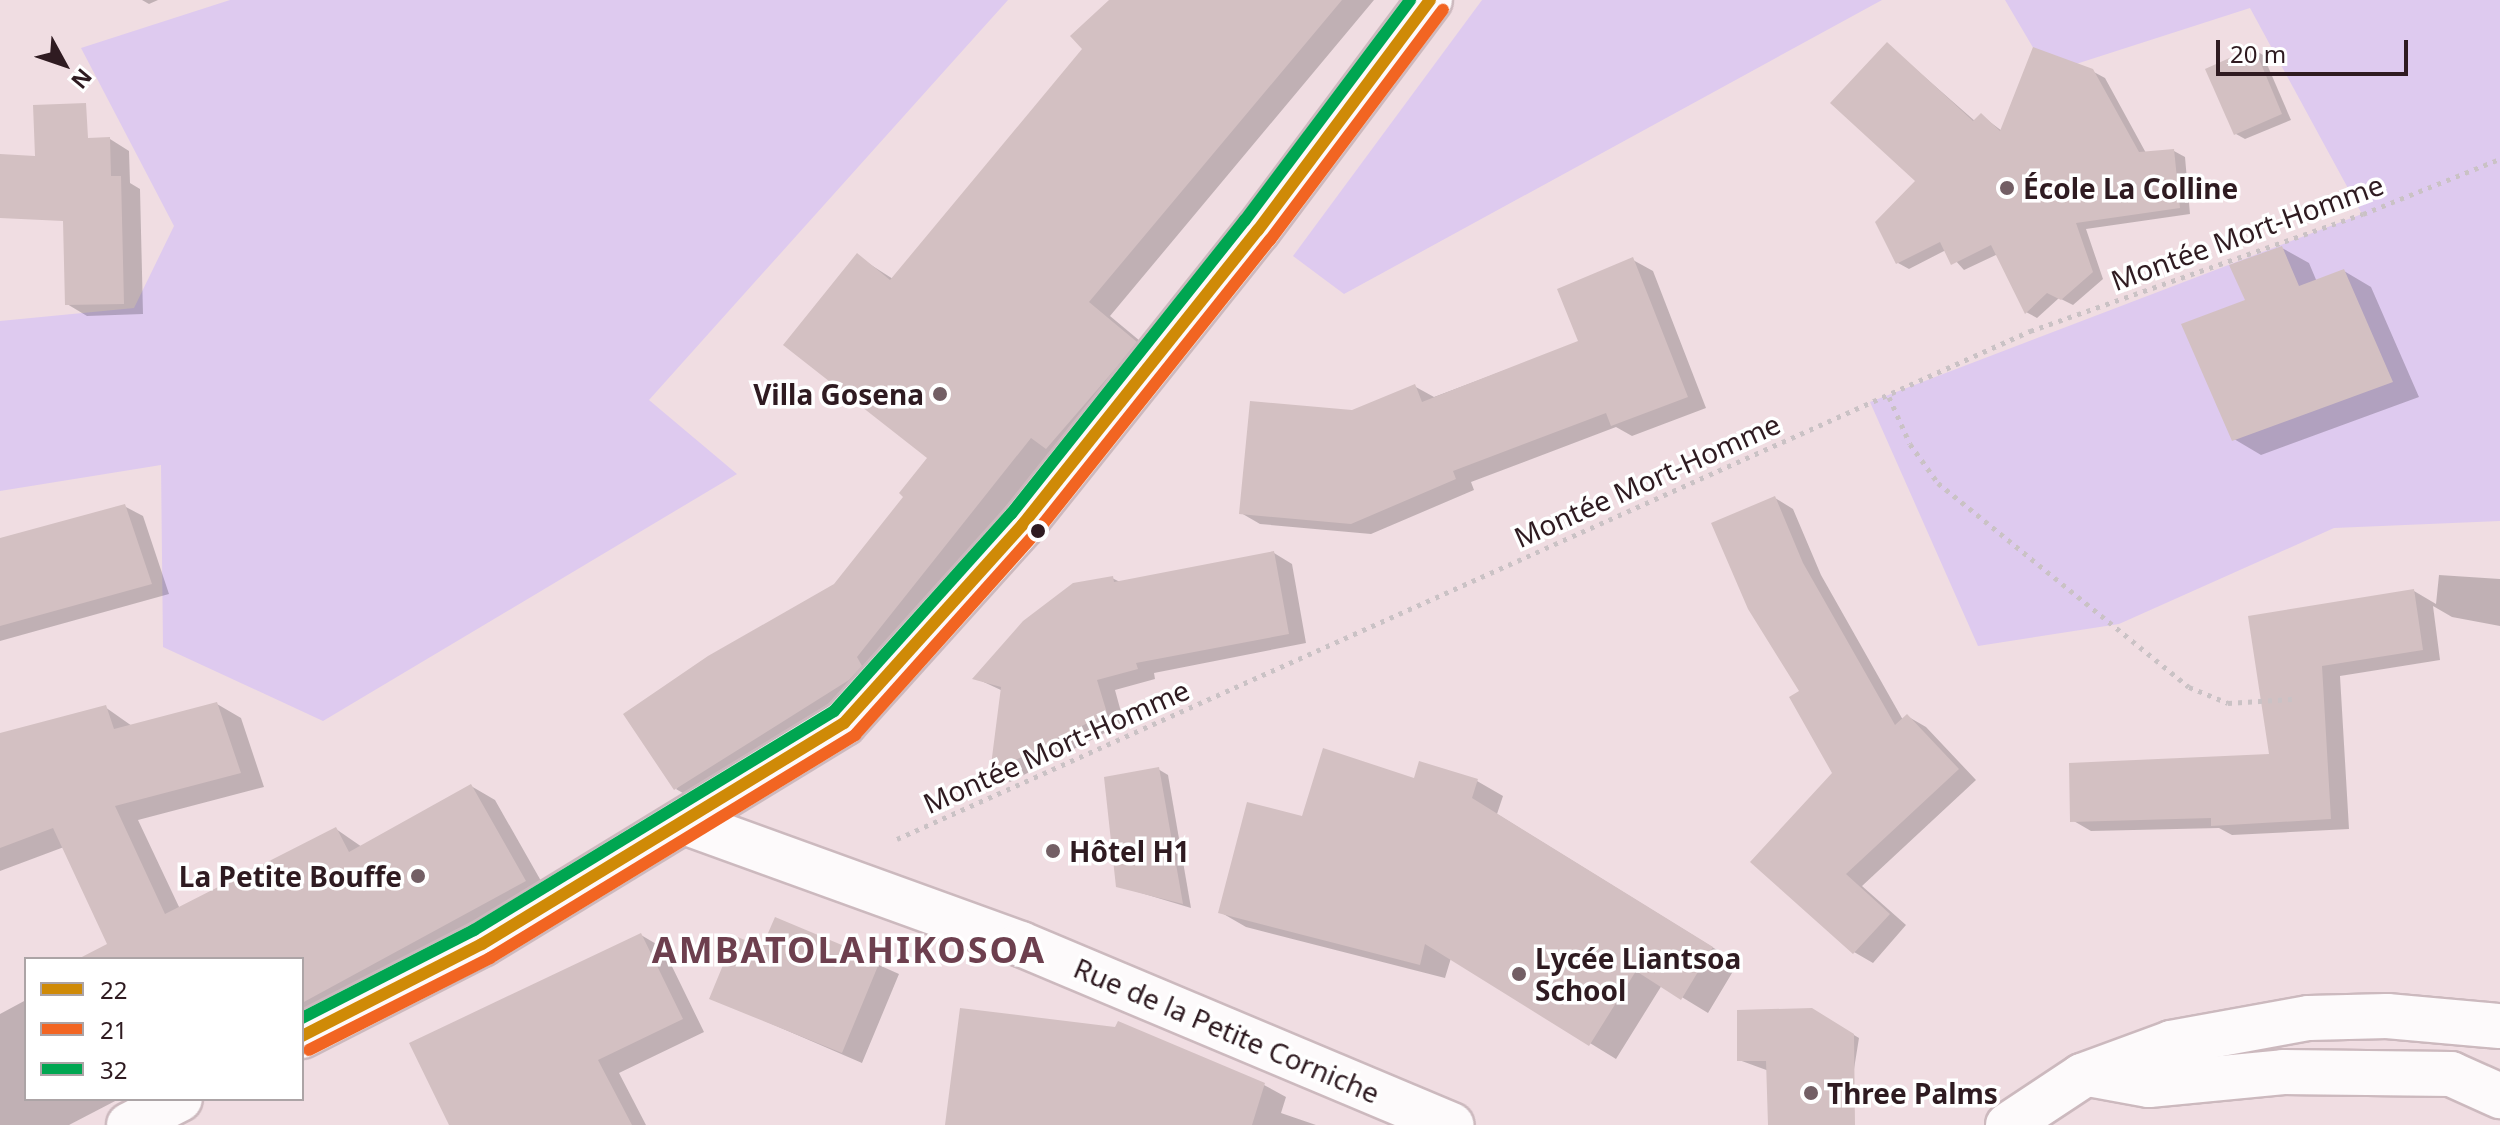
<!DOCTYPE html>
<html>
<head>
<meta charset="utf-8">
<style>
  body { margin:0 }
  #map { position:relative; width:2500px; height:1125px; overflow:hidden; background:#f0dde2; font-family:"Noto Sans",sans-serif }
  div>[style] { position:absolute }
  .green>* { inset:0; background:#decaef }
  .shadow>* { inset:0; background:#0003 }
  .building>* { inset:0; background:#d3c0c2 }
  .path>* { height:5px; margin-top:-2.5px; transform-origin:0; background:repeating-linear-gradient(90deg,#cac2c5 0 4px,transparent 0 10px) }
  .roads { filter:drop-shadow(2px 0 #ccb9be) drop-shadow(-2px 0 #ccb9be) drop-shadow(0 2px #ccb9be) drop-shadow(0 -2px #ccb9be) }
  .street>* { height:44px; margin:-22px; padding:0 22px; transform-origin:22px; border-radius:22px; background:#fdfafb }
  .secondary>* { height:44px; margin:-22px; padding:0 22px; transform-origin:22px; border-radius:22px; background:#fdfafb }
  .bus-1>* { height:12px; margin:-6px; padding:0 6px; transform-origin:6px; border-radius:6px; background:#cf8a07 }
  .bus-2>* { height:12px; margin:-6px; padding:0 6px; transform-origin:6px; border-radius:6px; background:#f26522 }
  .bus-3>* { height:12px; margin:-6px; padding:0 6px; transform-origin:6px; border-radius:6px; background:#00a651 }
  .dots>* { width:22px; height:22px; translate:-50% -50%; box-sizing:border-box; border:4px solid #fff; border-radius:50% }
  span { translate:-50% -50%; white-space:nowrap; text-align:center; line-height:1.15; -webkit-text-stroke:7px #fff; paint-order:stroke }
  .poi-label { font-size:28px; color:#2f1b21; font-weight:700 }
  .left { translate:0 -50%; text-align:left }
  .right { translate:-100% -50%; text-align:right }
  .street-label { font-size:28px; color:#2f1b21 }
  .district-label { font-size:36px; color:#6d3f4e; font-weight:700; letter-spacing:2px }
  .legend { position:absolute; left:24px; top:957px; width:280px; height:144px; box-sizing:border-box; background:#fff; border:2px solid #aca4a6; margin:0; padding:10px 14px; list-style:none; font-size:24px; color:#2f1b21 }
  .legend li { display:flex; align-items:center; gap:16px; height:40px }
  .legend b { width:40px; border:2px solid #aca4a6 }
  .north { position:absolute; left:24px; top:24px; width:80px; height:80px; -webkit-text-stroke:6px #fff; paint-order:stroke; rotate:130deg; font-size:22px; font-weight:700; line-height:32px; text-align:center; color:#2f1b21 }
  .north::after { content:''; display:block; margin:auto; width:28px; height:36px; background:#2f1b21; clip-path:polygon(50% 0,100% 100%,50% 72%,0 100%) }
  .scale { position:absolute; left:2216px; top:40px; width:192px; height:36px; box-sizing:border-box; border:4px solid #2f1b21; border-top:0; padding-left:10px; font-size:24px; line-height:28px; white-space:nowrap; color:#2f1b21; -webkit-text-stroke:6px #fff; paint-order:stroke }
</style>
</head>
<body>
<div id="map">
  <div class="green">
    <i style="clip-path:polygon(230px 0,1008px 0,649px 400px,737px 474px,323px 721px,163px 647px,161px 465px,0 491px,0 321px,134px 308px,174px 226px,81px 48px)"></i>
    <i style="clip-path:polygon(1482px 0,1882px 0,1344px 294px,1293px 256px)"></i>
    <i style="clip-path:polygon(2005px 0,2500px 0,2500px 521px,2334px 528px,2119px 624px,1978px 646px,1870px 402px,2362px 214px,2250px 8px,2048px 73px)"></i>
  </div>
  <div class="shadow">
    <i style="clip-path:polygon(142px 0,158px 0,149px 4px)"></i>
    <i style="clip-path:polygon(1124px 0,1374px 0,1110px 316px,1158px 356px,1069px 461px,1053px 451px,878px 670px,883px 679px,698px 802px,676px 789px,906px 497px,929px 458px,857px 256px,893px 279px)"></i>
    <i style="clip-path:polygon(1887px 44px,1976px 122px,1982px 116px,2002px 131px,2092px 71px,2105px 78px,2146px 153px,2174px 151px,2185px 157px,2190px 214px,2086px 229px,2103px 279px,2073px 305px,2059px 298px,2037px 318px,2026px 312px,1998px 254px,1964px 270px,1946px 250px,1909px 269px,1898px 263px,1918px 181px)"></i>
    <i style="clip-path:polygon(2253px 49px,2263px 55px,2291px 120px,2245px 139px,2236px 134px)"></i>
    <i style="clip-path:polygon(110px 139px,129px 151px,130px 183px,140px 189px,143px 314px,87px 316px,67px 304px)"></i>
    <i style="clip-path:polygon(2282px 248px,2309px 263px,2317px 282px,2344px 271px,2371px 287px,2419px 397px,2261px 455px,2234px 439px,2247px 301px)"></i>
    <i style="clip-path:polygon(1633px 260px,1653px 271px,1706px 408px,1632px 436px,1616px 427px,1471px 482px,1474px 490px,1371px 534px,1260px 524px,1241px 513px,1352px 412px,1414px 386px,1434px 397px,1580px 342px)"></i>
    <i style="clip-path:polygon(1775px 498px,1793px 509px,1821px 575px,1903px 720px,1907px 716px,1926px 727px,1976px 780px,1862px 886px,1906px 925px,1873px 963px,1854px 952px,1834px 773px,1802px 692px)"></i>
    <i style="clip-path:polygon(124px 506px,143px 516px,169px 594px,0 641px,0 540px)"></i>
    <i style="clip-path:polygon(1274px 553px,1292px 564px,1306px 643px,1154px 673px,1155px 679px,1115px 690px,1124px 723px,1010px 782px,993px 772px,1003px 691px,975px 678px,1112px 578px,1120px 582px)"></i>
    <i style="clip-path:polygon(2439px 575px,2500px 579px,2500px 626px,2452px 617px,2433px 606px,2440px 660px,2340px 676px,2349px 829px,2232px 835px,2219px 828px,2091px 831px,2072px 820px,2272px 756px,2250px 618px,2414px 591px,2436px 604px)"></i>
    <i style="clip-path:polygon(217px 704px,241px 718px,264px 787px,138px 820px,180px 909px,336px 829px,362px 847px,471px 786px,495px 800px,549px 895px,302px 1030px,302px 959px,103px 959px,114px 953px,64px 847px,0 871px,0 735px,105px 707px,132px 726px)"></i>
    <i style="clip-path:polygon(1158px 769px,1168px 775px,1191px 908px,1118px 886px)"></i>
    <i style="clip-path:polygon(1415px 781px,1477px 781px,1503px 796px,1497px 814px,1738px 963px,1708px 1013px,1662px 985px,1616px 1059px,1451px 958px,1445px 978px,1246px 927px,1220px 912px,1303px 818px)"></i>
    <i style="clip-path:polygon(776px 919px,899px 974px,862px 1063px,712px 998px,763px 950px)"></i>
    <i style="clip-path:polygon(641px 935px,663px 948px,704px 1032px,619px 1073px,646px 1125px,451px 1125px)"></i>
    <i style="clip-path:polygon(26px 1000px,26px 1099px,119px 1099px,69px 1125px,0 1125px,0 1014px)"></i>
    <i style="clip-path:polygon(1832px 1022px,1859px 1038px,1845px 1125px,1770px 1125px,1769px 1071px,1739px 1060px)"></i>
    <i style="clip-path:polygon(1264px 1085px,1286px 1097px,1281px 1113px,1316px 1125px,947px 1125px)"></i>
  </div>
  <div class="building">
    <i style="clip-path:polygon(1109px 0,1342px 0,1089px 302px,1137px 342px,1116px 368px,1046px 449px,1031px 438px,857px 657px,862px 666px,849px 680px,674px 790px,623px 714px,708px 656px,834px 584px,903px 497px,899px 493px,927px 458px,783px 345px,857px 253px,890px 280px,1082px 49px,1070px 36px)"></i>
    <i style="clip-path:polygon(1887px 42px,1973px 121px,1981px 113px,2000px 131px,2033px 47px,2093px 69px,2139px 152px,2174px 149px,2180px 208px,2076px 223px,2093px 272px,2061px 300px,2047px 293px,2025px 314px,1991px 245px,1951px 265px,1940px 242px,1896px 264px,1875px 222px,1915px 181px,1830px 103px)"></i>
    <i style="clip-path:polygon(2254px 47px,2282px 114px,2234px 135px,2205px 69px)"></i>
    <i style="clip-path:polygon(86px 103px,88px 138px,110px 137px,111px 176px,121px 176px,124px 304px,65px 305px,63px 221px,0 218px,0 154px,35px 156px,33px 105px)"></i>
    <i style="clip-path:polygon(2282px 246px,2299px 286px,2344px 269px,2393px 382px,2232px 441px,2181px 324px,2245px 300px,2229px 265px)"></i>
    <i style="clip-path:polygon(1633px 257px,1688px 397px,1611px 426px,1606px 413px,1453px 471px,1456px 479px,1351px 524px,1239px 514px,1250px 401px,1352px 410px,1415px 384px,1422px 402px,1578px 341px,1557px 289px)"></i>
    <i style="clip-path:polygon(1775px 496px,1803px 563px,1895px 725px,1907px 714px,1959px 769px,1846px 874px,1890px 914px,1853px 954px,1750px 862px,1832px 773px,1789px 697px,1799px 691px,1748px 609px,1711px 523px)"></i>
    <i style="clip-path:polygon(125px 504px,152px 584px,0 626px,0 538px)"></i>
    <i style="clip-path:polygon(1274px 551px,1289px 634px,1136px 663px,1138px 669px,1097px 680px,1107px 713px,990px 773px,1001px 687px,972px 679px,1023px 621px,1073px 583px,1113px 576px,1114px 582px)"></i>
    <i style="clip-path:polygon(2414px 589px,2423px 650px,2322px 666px,2331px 819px,2211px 826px,2211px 818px,2070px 822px,2069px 763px,2269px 754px,2248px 616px)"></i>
    <i style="clip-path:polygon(217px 702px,241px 773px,115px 806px,165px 914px,336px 827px,349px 852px,471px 784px,526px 881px,302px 1003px,302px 959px,78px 959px,107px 944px,53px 828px,0 848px,0 733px,106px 705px,114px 729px)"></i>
    <i style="clip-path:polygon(1323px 748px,1414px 778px,1419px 761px,1478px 779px,1472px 798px,1713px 947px,1681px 1000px,1636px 971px,1589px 1046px,1425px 944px,1420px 965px,1218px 913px,1247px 802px,1302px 816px)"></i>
    <i style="clip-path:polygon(1159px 767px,1183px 904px,1116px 887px,1104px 777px)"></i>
    <i style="clip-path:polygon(775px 917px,880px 961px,842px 1053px,709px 999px,735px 936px,762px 947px)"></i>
    <i style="clip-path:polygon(641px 933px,683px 1019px,598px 1060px,632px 1125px,449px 1125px,409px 1043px)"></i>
    <i style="clip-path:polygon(960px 1008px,1115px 1027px,1118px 1021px,1265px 1083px,1252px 1125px,945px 1125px)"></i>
    <i style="clip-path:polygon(1812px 1008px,1854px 1034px,1855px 1125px,1768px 1125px,1766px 1061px,1737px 1061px,1737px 1010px)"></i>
  </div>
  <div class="path">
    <i style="left:1889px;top:397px;width:51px;rotate:65.9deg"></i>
    <i style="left:1910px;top:444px;width:48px;rotate:54.3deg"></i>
    <i style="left:1938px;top:483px;width:323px;rotate:39.1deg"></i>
    <i style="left:2189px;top:687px;width:42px;rotate:22.3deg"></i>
    <i style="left:2228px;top:703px;width:64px;rotate:-3.6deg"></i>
    <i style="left:897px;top:839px;width:1242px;rotate:-24.15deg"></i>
    <i style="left:2030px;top:331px;width:353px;rotate:-19.4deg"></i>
    <i style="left:2363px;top:214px;width:148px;rotate:-21.9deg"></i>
  </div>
  <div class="roads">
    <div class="street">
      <i style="left:687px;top:823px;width:355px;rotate:19.9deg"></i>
      <i style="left:1021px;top:944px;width:467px;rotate:22.8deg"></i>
      <i style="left:2089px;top:1074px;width:61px;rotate:10.4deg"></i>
      <i style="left:2149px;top:1085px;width:135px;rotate:-5.5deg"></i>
      <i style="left:2283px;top:1072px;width:168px;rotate:0.7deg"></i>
      <i style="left:2451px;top:1074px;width:54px;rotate:24.2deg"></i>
      <i style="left:2008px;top:1125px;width:89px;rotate:-33.5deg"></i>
      <i style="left:2082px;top:1076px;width:95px;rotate:-20.3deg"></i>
      <i style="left:2171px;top:1043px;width:140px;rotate:-10.3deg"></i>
      <i style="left:2309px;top:1018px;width:78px;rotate:-1.5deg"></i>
      <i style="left:2387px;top:1016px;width:113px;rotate:5.1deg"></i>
    </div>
    <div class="secondary">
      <i style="left:302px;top:1036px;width:202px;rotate:-27.1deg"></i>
      <i style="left:482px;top:944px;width:424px;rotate:-31.4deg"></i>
      <i style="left:844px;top:723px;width:268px;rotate:-48deg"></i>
      <i style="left:1023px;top:524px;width:376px;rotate:-51.4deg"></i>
      <i style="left:1258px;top:230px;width:287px;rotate:-53.2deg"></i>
      <i style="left:129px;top:1125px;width:57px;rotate:-27deg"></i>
    </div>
  </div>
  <div class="bus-1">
    <i style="left:302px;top:1036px;width:202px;rotate:-27.1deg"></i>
    <i style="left:482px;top:944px;width:424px;rotate:-31.4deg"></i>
    <i style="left:844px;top:723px;width:268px;rotate:-48deg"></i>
    <i style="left:1023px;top:524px;width:376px;rotate:-51.4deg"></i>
    <i style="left:1258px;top:230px;width:287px;rotate:-53.2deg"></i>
  </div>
  <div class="bus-2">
    <i style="left:309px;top:1050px;width:203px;rotate:-26.9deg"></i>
    <i style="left:490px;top:958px;width:428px;rotate:-31.4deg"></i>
    <i style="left:855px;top:735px;width:270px;rotate:-48.2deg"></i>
    <i style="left:1035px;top:534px;width:376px;rotate:-51.4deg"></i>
    <i style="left:1270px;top:240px;width:288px;rotate:-53.1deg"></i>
  </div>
  <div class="bus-3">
    <i style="left:302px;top:1018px;width:193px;rotate:-27.1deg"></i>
    <i style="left:474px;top:930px;width:421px;rotate:-31.3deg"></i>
    <i style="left:834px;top:711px;width:265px;rotate:-48.1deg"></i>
    <i style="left:1011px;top:514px;width:376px;rotate:-51.5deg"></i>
    <i style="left:1245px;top:220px;width:275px;rotate:-53.1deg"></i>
  </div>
  <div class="dots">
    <i style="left:2007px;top:188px;background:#735f65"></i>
    <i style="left:940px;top:394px;background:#735f65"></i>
    <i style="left:1038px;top:531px;background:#2f1b21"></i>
    <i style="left:1053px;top:851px;background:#735f65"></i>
    <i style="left:418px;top:876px;background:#735f65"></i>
    <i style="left:1519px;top:974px;background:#735f65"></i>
    <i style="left:1811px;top:1093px;background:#735f65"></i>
  </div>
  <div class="poi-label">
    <span class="left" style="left:2023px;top:188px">École La Colline</span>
    <span class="right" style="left:924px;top:394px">Villa Gosena</span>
    <span class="left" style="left:1069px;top:851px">Hôtel H1</span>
    <span class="right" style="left:402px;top:876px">La Petite Bouffe</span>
    <span class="left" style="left:1535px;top:974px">Lycée Liantsoa<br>School</span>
    <span class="left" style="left:1827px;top:1093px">Three Palms</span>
  </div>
  <div class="street-label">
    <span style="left:2247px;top:232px;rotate:-20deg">Montée Mort-Homme</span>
    <span style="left:1647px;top:480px;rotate:-24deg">Montée Mort-Homme</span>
    <span style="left:1056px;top:746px;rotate:-24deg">Montée Mort-Homme</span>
    <span style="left:1227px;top:1030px;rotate:23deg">Rue de la Petite Corniche</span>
  </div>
  <div class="district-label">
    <span style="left:849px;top:950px">AMBATOLAHIKOSOA</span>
  </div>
  <ul class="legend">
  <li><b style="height:10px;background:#cf8a07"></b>22</li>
  <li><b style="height:10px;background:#f26522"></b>21</li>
  <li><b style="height:10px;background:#00a651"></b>32</li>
  </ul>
  <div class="north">N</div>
  <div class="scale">20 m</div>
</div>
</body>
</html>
